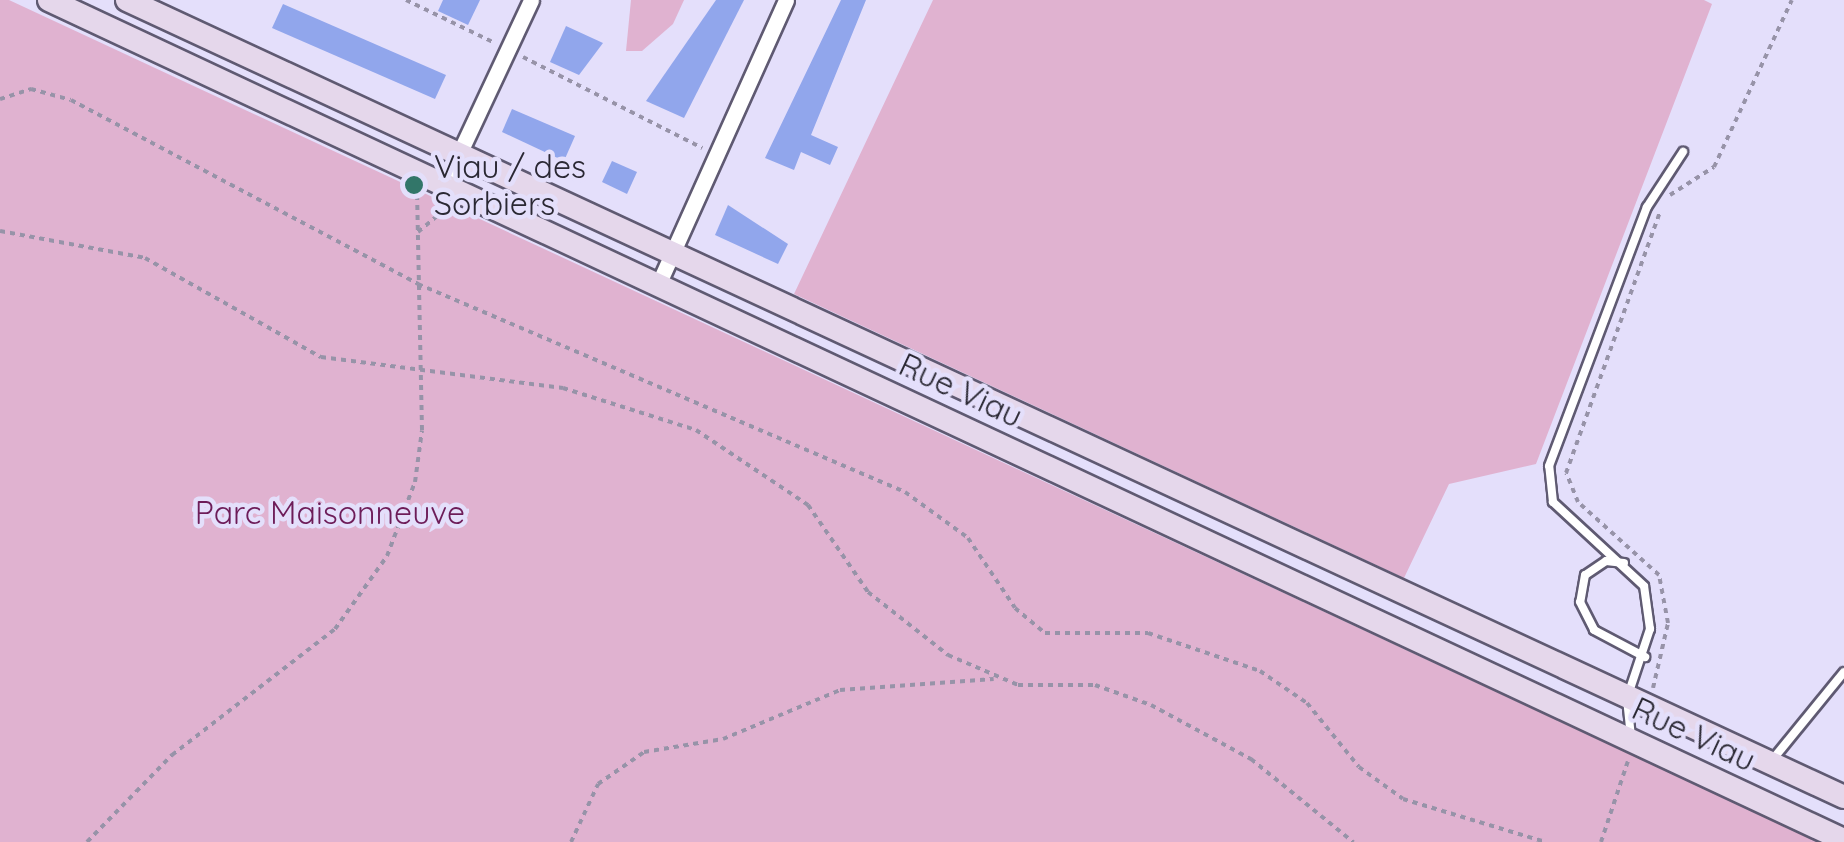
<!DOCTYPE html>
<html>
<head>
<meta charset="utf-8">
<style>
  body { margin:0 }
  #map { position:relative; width:1844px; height:842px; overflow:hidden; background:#e4dffb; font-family:Quicksand,sans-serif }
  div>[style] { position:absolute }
  .green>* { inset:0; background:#e0b2d0 }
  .building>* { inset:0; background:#91a6ec }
  .path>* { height:4px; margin-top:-2px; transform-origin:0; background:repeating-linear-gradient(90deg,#9793a8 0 5px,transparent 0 10px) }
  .roads { filter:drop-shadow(2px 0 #5f5a72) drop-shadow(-2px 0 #5f5a72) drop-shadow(0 2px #5f5a72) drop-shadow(0 -2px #5f5a72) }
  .lane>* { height:8px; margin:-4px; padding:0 4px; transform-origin:4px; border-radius:4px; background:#fff }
  .street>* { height:15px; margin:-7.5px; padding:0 7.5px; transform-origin:7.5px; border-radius:7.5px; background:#fff }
  .secondary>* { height:22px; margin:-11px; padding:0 11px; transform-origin:11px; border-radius:11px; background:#e5d7eb }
  .dots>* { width:28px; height:28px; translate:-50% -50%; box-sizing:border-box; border:5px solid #e4dffb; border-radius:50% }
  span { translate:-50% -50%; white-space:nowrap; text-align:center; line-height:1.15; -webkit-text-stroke:9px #e4dffb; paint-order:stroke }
  .poi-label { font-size:32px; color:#2a2833 }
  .left { translate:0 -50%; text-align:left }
  .street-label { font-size:32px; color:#2a2833 }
  .park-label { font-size:32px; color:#6d1c59 }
</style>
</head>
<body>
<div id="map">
  <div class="green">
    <i style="clip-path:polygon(0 0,9px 0,1819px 842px,0 842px)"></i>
    <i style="clip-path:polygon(631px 0,684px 0,673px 24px,642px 51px,626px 51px)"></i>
    <i style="clip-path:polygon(933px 0,1704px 0,1712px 4px,1536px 464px,1449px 484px,1404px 578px,794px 294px)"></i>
  </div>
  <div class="building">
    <i style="clip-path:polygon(443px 0,480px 0,468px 25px,438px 11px)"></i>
    <i style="clip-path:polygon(716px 0,744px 0,684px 118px,646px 101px)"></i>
    <i style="clip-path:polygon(841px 0,866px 0,811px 135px,838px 147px,830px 165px,801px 152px,794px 170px,765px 158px)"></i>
    <i style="clip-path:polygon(283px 4px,446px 75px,435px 99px,272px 28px)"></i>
    <i style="clip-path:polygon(566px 26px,603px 43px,579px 75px,550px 62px)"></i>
    <i style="clip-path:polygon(512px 109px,575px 136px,564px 161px,502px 132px)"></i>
    <i style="clip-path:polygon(612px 161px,637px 172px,627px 194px,602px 182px)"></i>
    <i style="clip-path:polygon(728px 205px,788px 244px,778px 264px,715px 235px)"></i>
  </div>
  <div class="path">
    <i style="left:406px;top:0;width:97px;rotate:25.8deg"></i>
    <i style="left:523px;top:57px;width:201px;rotate:26.9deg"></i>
    <i style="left:0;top:99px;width:33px;rotate:-18deg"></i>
    <i style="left:31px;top:89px;width:41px;rotate:15.4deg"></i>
    <i style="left:71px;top:100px;width:393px;rotate:27.9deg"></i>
    <i style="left:418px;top:284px;width:530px;rotate:23.13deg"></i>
    <i style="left:905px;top:492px;width:78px;rotate:36.1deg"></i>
    <i style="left:968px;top:538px;width:84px;rotate:56.1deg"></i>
    <i style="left:1015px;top:608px;width:39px;rotate:40deg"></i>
    <i style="left:1045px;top:633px;width:103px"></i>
    <i style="left:1148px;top:633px;width:118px;rotate:18.7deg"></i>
    <i style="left:1260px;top:671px;width:57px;rotate:34.2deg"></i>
    <i style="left:1307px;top:703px;width:82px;rotate:50.9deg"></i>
    <i style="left:1359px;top:767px;width:54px;rotate:36deg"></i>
    <i style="left:1403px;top:799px;width:148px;rotate:16.8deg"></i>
    <i style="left:1670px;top:195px;width:52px;rotate:-32.5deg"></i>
    <i style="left:1714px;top:167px;width:184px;rotate:-65deg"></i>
    <i style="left:0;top:231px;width:147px;rotate:10.5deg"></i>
    <i style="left:145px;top:258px;width:202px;rotate:29.4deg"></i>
    <i style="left:321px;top:357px;width:244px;rotate:7.3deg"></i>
    <i style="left:563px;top:388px;width:139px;rotate:17.5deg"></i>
    <i style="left:696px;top:430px;width:135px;rotate:33.8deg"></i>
    <i style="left:808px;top:505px;width:106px;rotate:55.4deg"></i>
    <i style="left:868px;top:592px;width:102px;rotate:38.2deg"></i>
    <i style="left:948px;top:655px;width:76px;rotate:23.2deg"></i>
    <i style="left:1018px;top:685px;width:77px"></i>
    <i style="left:1095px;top:685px;width:59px;rotate:19.7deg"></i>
    <i style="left:1151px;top:705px;width:114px;rotate:28.4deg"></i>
    <i style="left:1251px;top:759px;width:132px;rotate:39.1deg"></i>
    <i style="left:418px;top:232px;width:40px;rotate:-40deg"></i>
    <i style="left:1653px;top:688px;width:67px;rotate:-77deg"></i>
    <i style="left:1668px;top:623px;width:49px;rotate:-100.6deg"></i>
    <i style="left:1659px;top:575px;width:109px;rotate:-138deg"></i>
    <i style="left:1578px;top:502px;width:31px;rotate:-112deg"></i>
    <i style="left:1566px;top:473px;width:277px;rotate:-70.2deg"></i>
    <i style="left:87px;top:842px;width:122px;rotate:-45.7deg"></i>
    <i style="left:172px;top:755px;width:206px;rotate:-37.7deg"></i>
    <i style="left:335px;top:629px;width:90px;rotate:-54.5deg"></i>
    <i style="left:387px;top:556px;width:79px;rotate:-69.3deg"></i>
    <i style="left:415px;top:482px;width:52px;rotate:-82.3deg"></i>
    <i style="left:422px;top:430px;width:236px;rotate:-91.2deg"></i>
    <i style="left:571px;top:842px;width:64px;rotate:-65deg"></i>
    <i style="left:598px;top:784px;width:56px;rotate:-34.8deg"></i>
    <i style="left:644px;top:752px;width:80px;rotate:-9.3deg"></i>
    <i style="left:723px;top:739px;width:127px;rotate:-22.7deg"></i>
    <i style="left:840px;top:690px;width:154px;rotate:-4.1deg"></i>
    <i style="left:1601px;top:842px;width:85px;rotate:-71.6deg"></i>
  </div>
  <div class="roads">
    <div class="lane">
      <i style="left:1624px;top:563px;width:18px;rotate:-174deg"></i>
      <i style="left:1606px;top:561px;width:25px;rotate:146deg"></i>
      <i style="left:1585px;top:575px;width:27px;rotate:100deg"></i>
      <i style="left:1580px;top:602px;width:31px;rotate:63deg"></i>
      <i style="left:1594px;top:630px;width:58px;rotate:27.9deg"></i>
      <i style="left:1631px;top:737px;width:39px;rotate:-96deg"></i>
      <i style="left:1627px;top:698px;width:73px;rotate:-71.6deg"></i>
      <i style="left:1650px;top:629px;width:43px;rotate:-97.9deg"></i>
      <i style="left:1644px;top:586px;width:124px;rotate:-137.3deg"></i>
      <i style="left:1553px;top:502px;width:36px;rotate:-96deg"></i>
      <i style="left:1549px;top:466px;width:277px;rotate:-69.3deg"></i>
      <i style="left:1647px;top:207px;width:66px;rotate:-56.8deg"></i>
      <i style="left:1773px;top:759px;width:112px;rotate:-50.8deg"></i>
    </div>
    <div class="street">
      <i style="left:444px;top:186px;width:205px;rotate:-64.9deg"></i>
      <i style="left:658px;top:285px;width:312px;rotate:-65.8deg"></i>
    </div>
    <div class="secondary">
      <i style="left:49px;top:0;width:1982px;rotate:25.08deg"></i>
      <i style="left:127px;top:0;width:1893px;rotate:24.9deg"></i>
    </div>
  </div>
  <div class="dots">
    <i style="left:414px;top:185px;background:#327669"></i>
  </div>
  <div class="poi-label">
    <span class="left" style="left:434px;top:185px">Viau / des<br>Sorbiers</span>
  </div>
  <div class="street-label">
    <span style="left:961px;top:390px;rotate:25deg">Rue Viau</span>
    <span style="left:1694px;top:734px;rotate:25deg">Rue Viau</span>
  </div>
  <div class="park-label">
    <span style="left:330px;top:512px">Parc Maisonneuve</span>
  </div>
</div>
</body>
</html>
